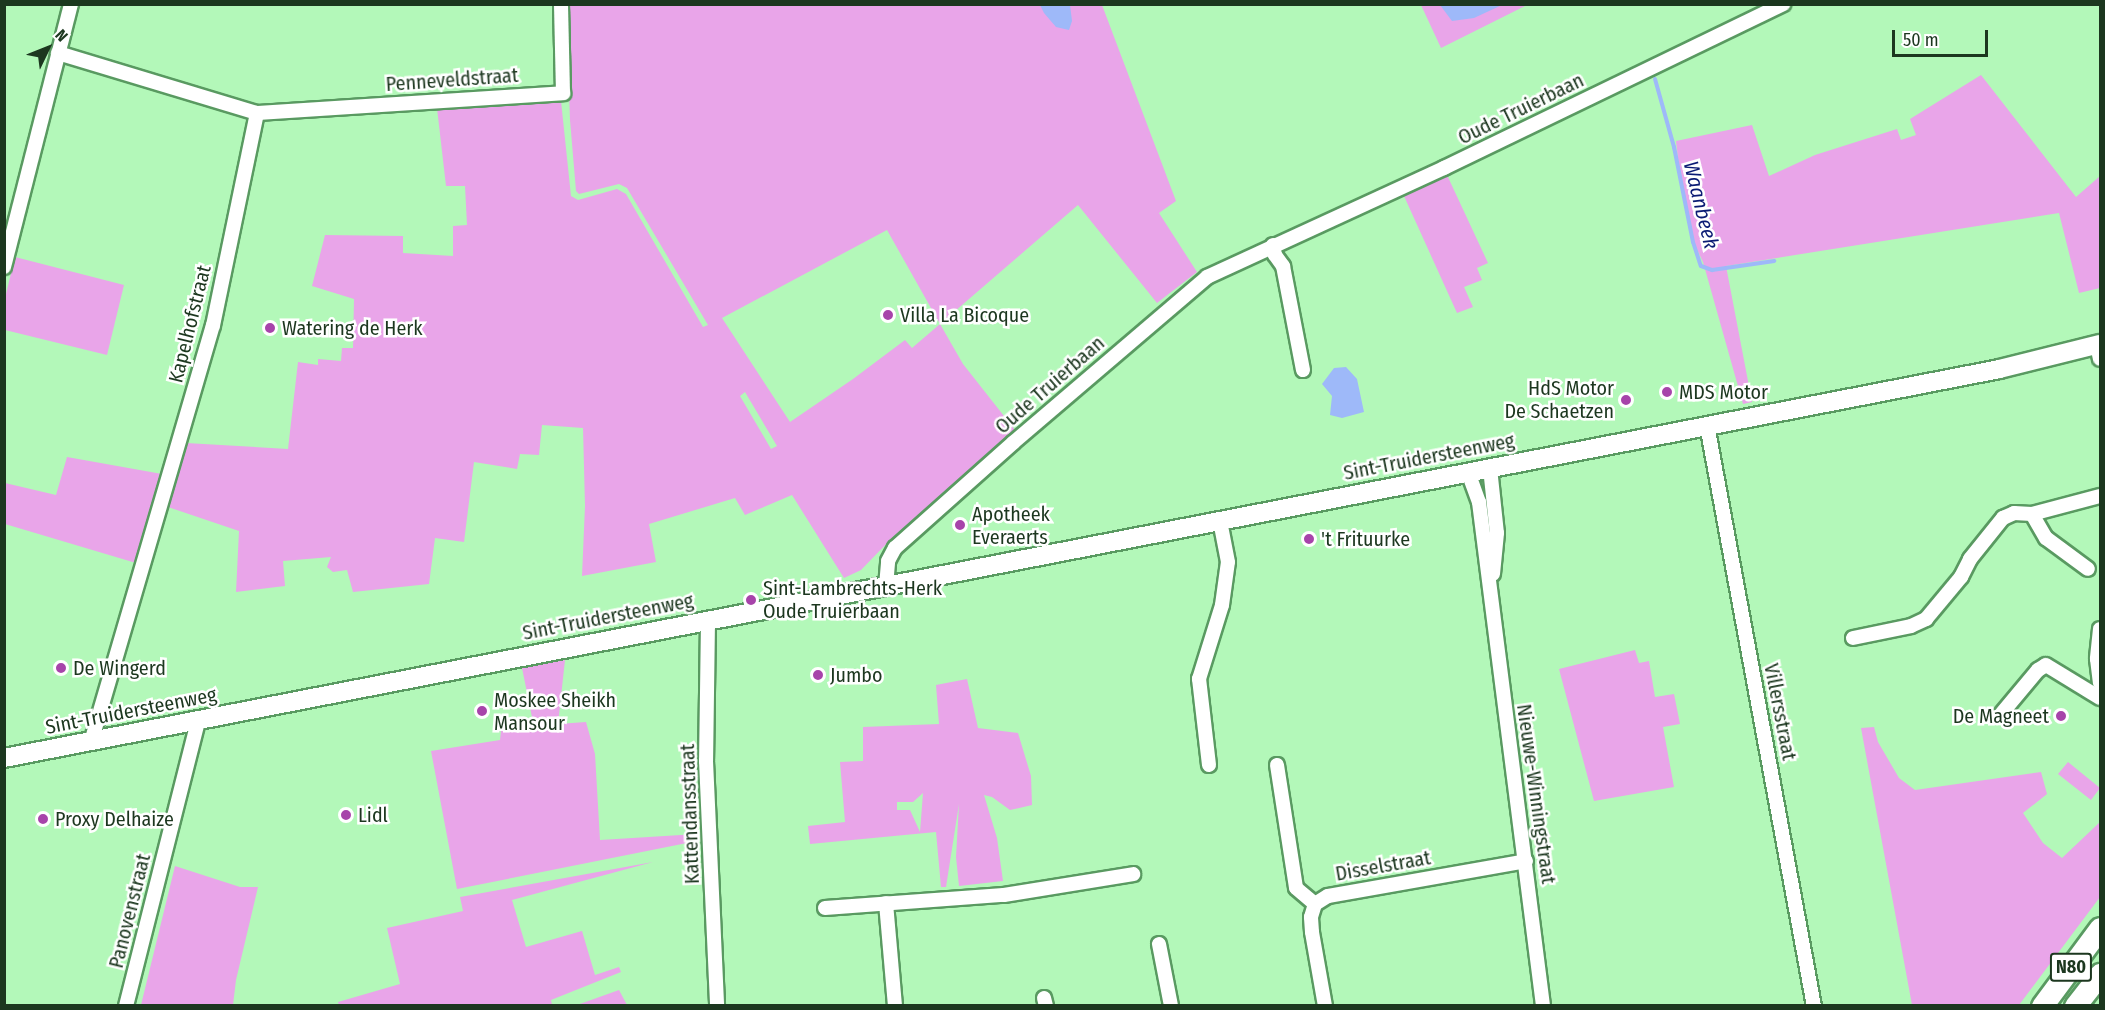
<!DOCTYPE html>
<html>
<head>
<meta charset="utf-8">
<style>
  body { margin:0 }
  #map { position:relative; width:2105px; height:1010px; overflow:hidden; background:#b3f8b9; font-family:"Fira Sans Condensed",sans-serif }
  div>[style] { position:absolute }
  .green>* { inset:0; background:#e9a5e9 }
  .water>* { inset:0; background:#9eb9f9 }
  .stream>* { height:4px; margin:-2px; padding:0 2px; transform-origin:2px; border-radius:2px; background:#9eb9f9 }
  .roads { filter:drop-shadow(2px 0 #599a61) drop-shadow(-2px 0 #599a61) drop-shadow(0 2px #599a61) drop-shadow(0 -2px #599a61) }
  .minor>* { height:14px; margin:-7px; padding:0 7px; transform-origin:7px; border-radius:7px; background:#fff }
  .major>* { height:18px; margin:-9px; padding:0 9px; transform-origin:9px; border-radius:9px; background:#fff }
  .highway>* { height:21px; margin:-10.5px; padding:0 10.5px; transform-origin:10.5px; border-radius:10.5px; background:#fff }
  .dots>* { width:16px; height:16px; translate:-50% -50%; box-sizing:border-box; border:3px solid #fff; border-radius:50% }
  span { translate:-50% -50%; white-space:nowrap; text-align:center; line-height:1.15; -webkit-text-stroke:5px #fff; paint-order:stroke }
  .shield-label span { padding:2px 4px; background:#fff; border:2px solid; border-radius:4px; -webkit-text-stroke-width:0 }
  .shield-label { font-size:18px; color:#1c371f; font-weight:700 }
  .street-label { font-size:20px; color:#1c371f }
  .poi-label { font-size:20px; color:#1c371f }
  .left { translate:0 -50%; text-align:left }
  .right { translate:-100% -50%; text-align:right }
  .water-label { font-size:21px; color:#0b1b74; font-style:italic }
  .frame { position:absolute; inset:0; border:6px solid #1c371f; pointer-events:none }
  .north { position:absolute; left:18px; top:18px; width:60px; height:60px; -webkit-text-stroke:4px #fff; paint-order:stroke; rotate:47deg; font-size:16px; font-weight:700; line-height:24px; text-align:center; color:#1c371f }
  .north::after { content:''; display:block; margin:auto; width:21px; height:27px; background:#1c371f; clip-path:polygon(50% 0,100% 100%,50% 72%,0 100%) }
  .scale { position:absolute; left:1892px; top:30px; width:96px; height:27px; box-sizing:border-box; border:3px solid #1c371f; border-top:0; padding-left:8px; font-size:18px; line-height:21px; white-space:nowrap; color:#1c371f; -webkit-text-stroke:4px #fff; paint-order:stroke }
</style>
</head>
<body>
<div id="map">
  <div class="green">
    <i style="clip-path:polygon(evenodd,566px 5px,1102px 5px,1176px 201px,1159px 213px,1197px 272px,1157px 303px,1078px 205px,940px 324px,963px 364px,1015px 430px,893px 537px,861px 570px,844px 578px,792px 495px,745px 515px,735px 498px,649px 524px,656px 562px,582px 576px,585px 506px,583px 428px,542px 425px,539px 455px,520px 454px,517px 469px,474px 462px,464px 542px,435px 538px,429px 584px,353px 592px,347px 570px,333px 572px,327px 567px,331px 557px,283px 561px,285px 586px,236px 592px,239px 531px,165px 506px,186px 443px,288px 449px,298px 362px,318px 365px,318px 359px,341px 361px,342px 348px,353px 348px,354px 299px,312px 286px,325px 235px,403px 236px,403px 253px,453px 256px,453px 226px,467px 225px,465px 186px,446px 186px,437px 108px,561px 101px,571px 196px,578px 200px,617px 189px,626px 194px,703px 327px,708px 325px,627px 188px,619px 184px,579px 194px,576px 191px,570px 120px,566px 5px,887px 230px,940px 324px,912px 348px,905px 340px,853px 379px,790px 422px,722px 318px,887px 230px,566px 5px,745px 392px,777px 446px,771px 449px,740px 396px,745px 392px)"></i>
    <i style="clip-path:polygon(1421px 5px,1527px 5px,1441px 48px)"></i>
    <i style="clip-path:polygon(1981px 75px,2076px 197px,2100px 176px,2100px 288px,2079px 293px,2059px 213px,1726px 266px,1752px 402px,1743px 404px,1703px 262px,1694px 243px,1681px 184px,1676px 141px,1752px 125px,1769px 176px,1815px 155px,1897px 129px,1901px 140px,1916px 135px,1910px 119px)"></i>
    <i style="clip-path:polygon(1447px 175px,1488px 263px,1477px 268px,1482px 280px,1464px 287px,1473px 307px,1457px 313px,1404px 196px)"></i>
    <i style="clip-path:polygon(15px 257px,124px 285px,107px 355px,5px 330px,5px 298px)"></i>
    <i style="clip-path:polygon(67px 457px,162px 474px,136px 563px,5px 524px,5px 483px,56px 495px)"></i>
    <i style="clip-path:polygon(1635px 650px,1639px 663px,1649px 661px,1655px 697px,1674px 694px,1680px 724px,1663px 727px,1674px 787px,1594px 801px,1559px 669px)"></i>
    <i style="clip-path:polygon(565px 660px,558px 724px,586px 722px,595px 754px,600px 840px,697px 834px,697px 841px,457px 889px,431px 751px,500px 740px,501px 731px,534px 727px,522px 668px)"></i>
    <i style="clip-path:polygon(evenodd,967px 679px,978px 728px,1018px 733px,1031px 776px,1032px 805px,1010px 810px,992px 797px,984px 795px,997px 838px,1003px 881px,959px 886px,956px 857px,959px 804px,946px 887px,941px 887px,936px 832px,810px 844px,808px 826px,845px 822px,840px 762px,863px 761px,863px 727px,939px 724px,936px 685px,967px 679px,923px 793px,920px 832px,910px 810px,897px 810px,897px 802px,913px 802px,923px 793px)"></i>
    <i style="clip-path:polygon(1874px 727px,1878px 742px,1899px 778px,1915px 790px,2041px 772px,2047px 794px,2023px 813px,2043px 843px,2062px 858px,2100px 822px,2100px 897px,2019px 1005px,1912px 1005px,1861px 728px)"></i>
    <i style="clip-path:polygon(2068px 762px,2100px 788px,2091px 800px,2058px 774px)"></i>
    <i style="clip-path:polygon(653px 862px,512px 900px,526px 947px,582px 931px,595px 975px,619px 967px,621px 972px,551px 1000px,552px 1005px,339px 1005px,338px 1002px,400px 984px,387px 928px,463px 911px,460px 897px)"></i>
    <i style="clip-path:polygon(175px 866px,240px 887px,258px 887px,236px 980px,233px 1005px,141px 1005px)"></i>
    <i style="clip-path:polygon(619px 990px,627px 1005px,577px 1005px)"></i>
  </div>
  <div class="water">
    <i style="clip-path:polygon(1040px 5px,1070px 5px,1072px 21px,1069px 30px,1056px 27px,1044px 13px)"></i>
    <i style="clip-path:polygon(1440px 5px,1502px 5px,1474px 18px,1452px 21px)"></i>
    <i style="clip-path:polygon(1346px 367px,1357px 379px,1364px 412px,1342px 418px,1330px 415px,1332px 396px,1322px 384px,1334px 368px)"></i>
  </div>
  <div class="stream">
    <i style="left:1655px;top:79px;width:71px;rotate:74.4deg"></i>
    <i style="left:1674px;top:147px;width:97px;rotate:78.7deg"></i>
    <i style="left:1693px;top:242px;width:25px;rotate:72deg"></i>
    <i style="left:1701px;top:266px;width:12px;rotate:20deg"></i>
    <i style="left:1712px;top:270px;width:63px;rotate:-8.3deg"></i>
  </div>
  <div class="roads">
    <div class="minor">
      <i style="left:58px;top:53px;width:208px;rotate:16.8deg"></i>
      <i style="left:257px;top:113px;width:217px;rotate:101.7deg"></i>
      <i style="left:213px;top:325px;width:434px;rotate:106.3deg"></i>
      <i style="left:257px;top:113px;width:307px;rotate:-3.7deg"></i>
      <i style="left:563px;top:93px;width:89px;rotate:-91.3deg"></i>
      <i style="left:1273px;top:245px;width:10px;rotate:79deg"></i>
      <i style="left:1275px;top:255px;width:14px;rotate:54deg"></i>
      <i style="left:1283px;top:266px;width:106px;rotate:79.1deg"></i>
      <i style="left:4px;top:267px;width:271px;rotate:-75.7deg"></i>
      <i style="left:2097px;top:345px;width:14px;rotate:78deg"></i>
      <i style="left:1707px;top:425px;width:591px;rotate:79.57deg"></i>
      <i style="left:1490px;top:468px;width:65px;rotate:83.9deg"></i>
      <i style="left:1497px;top:533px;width:41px;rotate:95.6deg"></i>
      <i style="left:1468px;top:472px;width:32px;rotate:70deg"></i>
      <i style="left:1479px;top:502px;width:508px;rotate:82.76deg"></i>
      <i style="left:2032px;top:514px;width:28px;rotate:60deg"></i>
      <i style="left:2046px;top:538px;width:52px;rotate:36.4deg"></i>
      <i style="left:886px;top:586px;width:25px;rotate:-85deg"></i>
      <i style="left:888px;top:561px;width:15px;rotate:-62deg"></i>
      <i style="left:895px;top:548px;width:159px;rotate:-41.7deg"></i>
      <i style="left:1014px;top:442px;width:254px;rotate:-40.5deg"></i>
      <i style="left:1207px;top:277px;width:261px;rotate:-24.7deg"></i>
      <i style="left:1444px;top:168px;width:377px;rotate:-25.8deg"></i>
      <i style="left:708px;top:621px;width:140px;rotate:90.8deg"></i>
      <i style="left:706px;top:761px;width:245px;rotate:87.4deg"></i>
      <i style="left:2100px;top:629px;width:30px;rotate:96deg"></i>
      <i style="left:2097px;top:659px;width:24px;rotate:83deg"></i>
      <i style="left:1853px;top:638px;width:59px;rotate:-11.7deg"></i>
      <i style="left:1911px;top:626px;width:17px;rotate:-25deg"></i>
      <i style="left:1926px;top:619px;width:55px;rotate:-50.2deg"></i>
      <i style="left:1961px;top:577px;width:20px;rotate:-63deg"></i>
      <i style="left:1970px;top:559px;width:53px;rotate:-51.2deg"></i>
      <i style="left:2003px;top:518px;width:12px;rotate:-24deg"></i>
      <i style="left:2014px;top:513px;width:18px;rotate:3deg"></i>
      <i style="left:2032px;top:514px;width:70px;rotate:-14.8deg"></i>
      <i style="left:2002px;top:713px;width:56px;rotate:-50.1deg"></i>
      <i style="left:2038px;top:670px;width:9px;rotate:-32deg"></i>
      <i style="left:2046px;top:665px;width:63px;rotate:31.4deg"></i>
      <i style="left:1209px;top:765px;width:87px;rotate:-96.6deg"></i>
      <i style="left:1199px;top:679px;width:77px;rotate:-72.7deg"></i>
      <i style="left:1222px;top:605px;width:43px;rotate:-82.1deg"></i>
      <i style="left:1228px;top:562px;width:42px;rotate:-101deg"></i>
      <i style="left:1277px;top:765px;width:124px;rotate:81.2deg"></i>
      <i style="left:1296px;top:888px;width:25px;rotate:40deg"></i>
      <i style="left:886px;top:903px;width:103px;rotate:85deg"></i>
      <i style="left:825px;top:908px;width:179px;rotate:-4.2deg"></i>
      <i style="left:1004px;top:895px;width:131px;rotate:-9.2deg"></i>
      <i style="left:1159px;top:944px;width:63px;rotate:79deg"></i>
      <i style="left:1044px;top:998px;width:8px;rotate:76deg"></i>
      <i style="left:126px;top:1006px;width:294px;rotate:-75.8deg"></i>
      <i style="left:1325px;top:1006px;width:75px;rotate:-100deg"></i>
      <i style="left:1312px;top:932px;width:15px;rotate:-94deg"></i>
      <i style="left:1311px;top:917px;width:14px;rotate:-73deg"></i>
      <i style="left:1315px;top:904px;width:15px;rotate:-32deg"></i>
      <i style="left:1328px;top:896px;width:201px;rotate:-10deg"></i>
    </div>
    <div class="major">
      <i style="left:4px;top:758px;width:2033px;rotate:-11.03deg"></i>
      <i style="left:1999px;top:369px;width:104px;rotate:-13.9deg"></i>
    </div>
    <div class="highway">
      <i style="left:2042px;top:1006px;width:97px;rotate:-53.4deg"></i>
      <i style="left:2075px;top:1006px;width:41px;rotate:-52deg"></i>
    </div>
  </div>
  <div class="dots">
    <i style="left:888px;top:315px;background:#a744aa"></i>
    <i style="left:270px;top:328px;background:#a744aa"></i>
    <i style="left:1667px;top:392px;background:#a744aa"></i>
    <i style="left:1626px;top:400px;background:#a744aa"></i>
    <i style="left:960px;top:525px;background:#a744aa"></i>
    <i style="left:1309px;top:539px;background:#a744aa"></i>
    <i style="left:751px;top:600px;background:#a744aa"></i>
    <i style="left:61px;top:668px;background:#a744aa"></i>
    <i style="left:818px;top:675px;background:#a744aa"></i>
    <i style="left:482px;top:711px;background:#a744aa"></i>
    <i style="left:2061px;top:716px;background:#a744aa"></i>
    <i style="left:346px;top:815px;background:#a744aa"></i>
    <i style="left:43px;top:819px;background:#a744aa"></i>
  </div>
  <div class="shield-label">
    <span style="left:2071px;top:967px">N80</span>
  </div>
  <div class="street-label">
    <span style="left:452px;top:80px;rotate:-4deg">Penneveldstraat</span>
    <span style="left:1521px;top:109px;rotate:-26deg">Oude Truierbaan</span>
    <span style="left:190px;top:324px;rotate:-76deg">Kapelhofstraat</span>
    <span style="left:1050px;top:385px;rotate:-41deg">Oude Truierbaan</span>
    <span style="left:1429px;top:457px;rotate:-11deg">Sint-Truidersteenweg</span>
    <span style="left:608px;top:617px;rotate:-11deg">Sint-Truidersteenweg</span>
    <span style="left:131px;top:711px;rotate:-11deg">Sint-Truidersteenweg</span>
    <span style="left:1780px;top:712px;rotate:79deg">Villersstraat</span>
    <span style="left:1536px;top:794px;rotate:82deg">Nieuwe-Winningstraat</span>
    <span style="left:690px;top:814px;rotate:-92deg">Kattendansstraat</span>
    <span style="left:1383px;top:866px;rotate:-10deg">Disselstraat</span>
    <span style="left:130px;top:911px;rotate:-76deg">Panovenstraat</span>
  </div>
  <div class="poi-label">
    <span class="left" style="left:900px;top:315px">Villa La Bicoque</span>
    <span class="left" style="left:282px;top:328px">Watering de Herk</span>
    <span class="right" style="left:1614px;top:400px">HdS Motor<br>De Schaetzen</span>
    <span class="left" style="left:1679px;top:392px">MDS Motor</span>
    <span class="left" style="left:972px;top:526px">Apotheek<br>Everaerts</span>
    <span class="left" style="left:1321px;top:539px">'t Frituurke</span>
    <span class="left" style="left:763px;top:600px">Sint-Lambrechts-Herk<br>Oude Truierbaan</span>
    <span class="left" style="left:73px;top:668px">De Wingerd</span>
    <span class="left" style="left:830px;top:675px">Jumbo</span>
    <span class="left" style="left:494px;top:712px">Moskee Sheikh<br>Mansour</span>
    <span class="right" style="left:2049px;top:716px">De Magneet</span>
    <span class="left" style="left:358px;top:815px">Lidl</span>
    <span class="left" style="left:55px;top:819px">Proxy Delhaize</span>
  </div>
  <div class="water-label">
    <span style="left:1701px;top:205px;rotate:76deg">Waanbeek</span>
  </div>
  <div class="frame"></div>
  <div class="north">N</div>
  <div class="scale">50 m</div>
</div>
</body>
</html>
